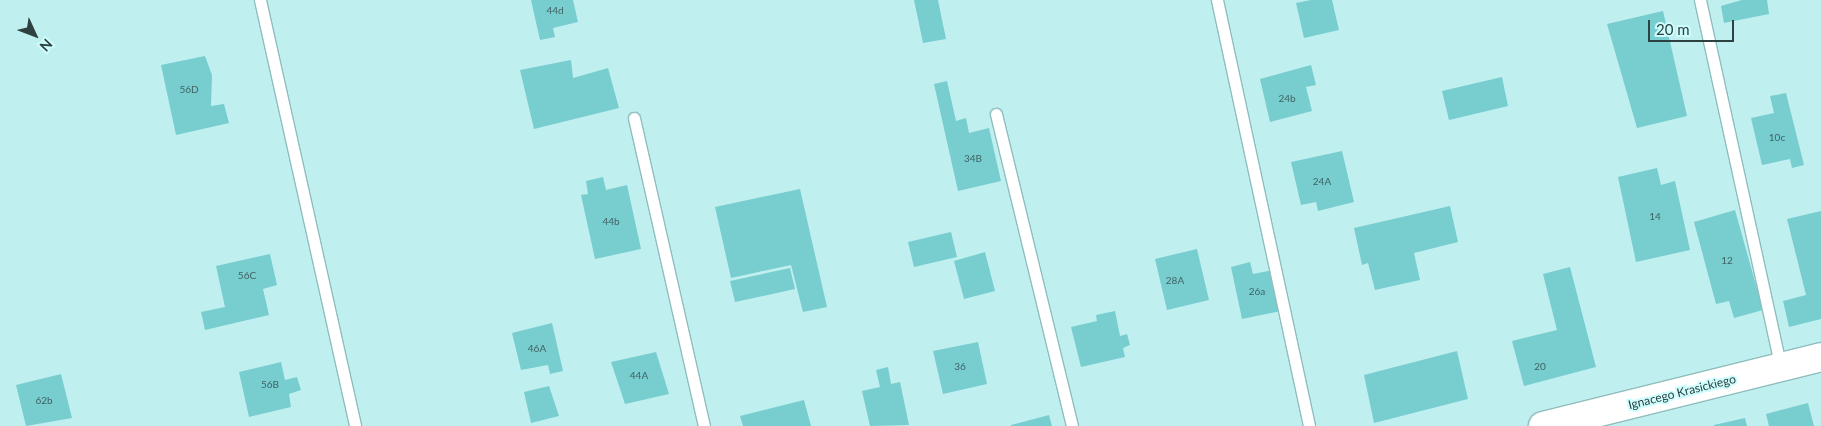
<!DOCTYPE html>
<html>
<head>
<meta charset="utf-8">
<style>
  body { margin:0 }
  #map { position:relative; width:1821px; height:426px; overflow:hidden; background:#c0eff0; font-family:Lato,sans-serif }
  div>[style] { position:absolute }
  .building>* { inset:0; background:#78cdcf }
  .roads { filter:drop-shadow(1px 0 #8fbdbe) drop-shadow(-1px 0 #8fbdbe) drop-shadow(0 1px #8fbdbe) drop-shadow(0 -1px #8fbdbe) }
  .lane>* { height:11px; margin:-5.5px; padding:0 5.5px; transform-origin:5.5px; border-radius:5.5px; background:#fff }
  .secondary>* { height:28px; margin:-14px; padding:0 14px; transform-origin:14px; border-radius:14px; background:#fff }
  span { translate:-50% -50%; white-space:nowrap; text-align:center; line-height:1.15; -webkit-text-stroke:4px #cdfdfd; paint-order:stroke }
  .number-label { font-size:10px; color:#406464 }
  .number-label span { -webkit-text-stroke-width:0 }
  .street-label { font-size:12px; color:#2e4141 }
  .north { position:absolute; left:10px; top:10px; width:50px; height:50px; -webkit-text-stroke:4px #cdfdfd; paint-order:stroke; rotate:133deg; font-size:14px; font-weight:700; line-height:20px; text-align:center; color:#2e4141 }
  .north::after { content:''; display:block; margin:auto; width:18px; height:22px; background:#2e4141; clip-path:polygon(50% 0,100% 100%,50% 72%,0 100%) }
  .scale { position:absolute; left:1648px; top:20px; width:86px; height:22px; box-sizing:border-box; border:2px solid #2e4141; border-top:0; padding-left:6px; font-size:15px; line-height:18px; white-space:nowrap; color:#2e4141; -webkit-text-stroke:4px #cdfdfd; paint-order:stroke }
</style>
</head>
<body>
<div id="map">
  <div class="building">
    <i style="clip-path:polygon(531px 0,573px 0,578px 22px,553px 28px,555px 37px,540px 40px)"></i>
    <i style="clip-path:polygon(914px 0,938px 0,946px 39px,923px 43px)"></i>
    <i style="clip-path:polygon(1311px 0,1332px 0,1339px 30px,1304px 38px,1296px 3px)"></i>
    <i style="clip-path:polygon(1742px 0,1767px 0,1769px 14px,1724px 23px,1721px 6px)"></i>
    <i style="clip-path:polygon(1663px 11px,1687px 116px,1637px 128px,1607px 24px)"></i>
    <i style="clip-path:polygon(205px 56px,212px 75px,211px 106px,224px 104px,229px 123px,176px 135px,161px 65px)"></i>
    <i style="clip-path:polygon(571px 60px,573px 78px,608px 68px,619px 108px,534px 129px,520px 70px)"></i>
    <i style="clip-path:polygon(1311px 65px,1316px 85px,1306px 87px,1312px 111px,1270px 122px,1260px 79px)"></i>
    <i style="clip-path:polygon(1502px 77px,1508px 106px,1449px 120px,1442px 91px)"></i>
    <i style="clip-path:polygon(947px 81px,956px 121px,966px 118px,969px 133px,989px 128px,1001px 181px,958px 191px,934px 84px)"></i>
    <i style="clip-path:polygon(1786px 93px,1804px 165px,1792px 168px,1790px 159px,1762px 165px,1751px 118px,1774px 113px,1770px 96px)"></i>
    <i style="clip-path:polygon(1342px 151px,1354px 202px,1318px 211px,1316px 202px,1301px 205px,1291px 162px)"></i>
    <i style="clip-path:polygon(1657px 168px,1661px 185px,1675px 181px,1690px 250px,1636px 262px,1618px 177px)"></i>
    <i style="clip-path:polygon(603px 177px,606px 190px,627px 185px,641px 249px,595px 259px,581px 195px,588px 194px,586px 181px)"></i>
    <i style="clip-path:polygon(800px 189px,827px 307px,803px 312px,791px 265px,731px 278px,715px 207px)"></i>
    <i style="clip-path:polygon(1450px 206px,1458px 242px,1414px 253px,1420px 280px,1375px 290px,1368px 263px,1362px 265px,1354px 228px)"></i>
    <i style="clip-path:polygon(1735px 210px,1763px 310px,1734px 318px,1729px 301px,1716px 304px,1694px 222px)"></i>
    <i style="clip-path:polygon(1821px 211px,1821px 319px,1789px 327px,1783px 301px,1806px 295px,1787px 219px)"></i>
    <i style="clip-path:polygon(951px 232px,957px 257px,914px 267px,908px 242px)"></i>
    <i style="clip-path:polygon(1197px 249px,1209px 300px,1167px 310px,1155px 259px)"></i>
    <i style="clip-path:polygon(985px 252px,995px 291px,964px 299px,954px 261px)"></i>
    <i style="clip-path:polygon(270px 254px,277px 285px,263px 289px,269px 315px,205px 330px,201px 312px,225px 307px,216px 266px)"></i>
    <i style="clip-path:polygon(1250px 262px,1253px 274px,1273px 270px,1281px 311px,1242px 319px,1231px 267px)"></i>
    <i style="clip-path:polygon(1570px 267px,1596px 367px,1524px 386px,1512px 341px,1557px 330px,1543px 274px)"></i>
    <i style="clip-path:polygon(790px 268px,795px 289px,735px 302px,730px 281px)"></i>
    <i style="clip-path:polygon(1115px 311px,1120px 336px,1127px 334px,1130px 345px,1123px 348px,1125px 357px,1081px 367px,1071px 327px,1097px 321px,1096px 315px)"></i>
    <i style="clip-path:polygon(552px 323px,563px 371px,550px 374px,548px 365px,521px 370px,512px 333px)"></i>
    <i style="clip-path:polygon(978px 342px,987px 384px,943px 394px,933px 351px)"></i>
    <i style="clip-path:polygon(1457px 351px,1468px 399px,1374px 423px,1364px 375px)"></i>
    <i style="clip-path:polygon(656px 352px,669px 394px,625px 404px,611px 362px)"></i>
    <i style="clip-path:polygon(281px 362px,285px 380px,297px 377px,301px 390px,289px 394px,291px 407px,249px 417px,239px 372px)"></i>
    <i style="clip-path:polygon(888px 367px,891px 384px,900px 382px,909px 425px,870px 426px,862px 391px,880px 387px,876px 370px)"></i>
    <i style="clip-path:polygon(61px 374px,72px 418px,26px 426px,16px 385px)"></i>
    <i style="clip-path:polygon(549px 386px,559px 416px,531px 423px,524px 392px)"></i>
    <i style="clip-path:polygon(804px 400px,811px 426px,743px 426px,740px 416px)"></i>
    <i style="clip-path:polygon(1808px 403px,1814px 426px,1769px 426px,1766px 414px)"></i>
    <i style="clip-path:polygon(1049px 415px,1052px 426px,1011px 426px,1011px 425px)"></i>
    <i style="clip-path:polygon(1745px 418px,1747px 426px,1714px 426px,1714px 425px)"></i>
  </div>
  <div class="roads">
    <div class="lane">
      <i style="left:260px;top:0;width:436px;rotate:77.4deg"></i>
      <i style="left:1217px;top:0;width:436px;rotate:77.8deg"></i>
      <i style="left:1700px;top:0;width:376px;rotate:77.6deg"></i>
      <i style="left:996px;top:114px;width:321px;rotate:76.3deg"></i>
      <i style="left:634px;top:118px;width:316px;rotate:77.2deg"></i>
    </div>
    <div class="secondary">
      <i style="left:1543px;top:426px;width:286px;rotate:-13.9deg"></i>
    </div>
  </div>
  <div class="number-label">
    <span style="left:555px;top:11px">44d</span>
    <span style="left:189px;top:90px">56D</span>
    <span style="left:1287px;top:99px">24b</span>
    <span style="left:1777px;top:138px">10c</span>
    <span style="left:973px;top:159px">34B</span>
    <span style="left:1322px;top:182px">24A</span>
    <span style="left:1655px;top:217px">14</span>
    <span style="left:611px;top:222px">44b</span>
    <span style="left:1727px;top:261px">12</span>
    <span style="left:247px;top:276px">56C</span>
    <span style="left:1175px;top:281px">28A</span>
    <span style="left:1257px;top:292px">26a</span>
    <span style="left:537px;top:349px">46A</span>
    <span style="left:960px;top:367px">36</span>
    <span style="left:1540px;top:367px">20</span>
    <span style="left:639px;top:376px">44A</span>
    <span style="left:270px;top:385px">56B</span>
    <span style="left:44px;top:401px">62b</span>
  </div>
  <div class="street-label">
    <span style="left:1682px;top:392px;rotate:-14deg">Ignacego Krasickiego</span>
  </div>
  <div class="north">N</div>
  <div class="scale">20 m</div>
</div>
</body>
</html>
